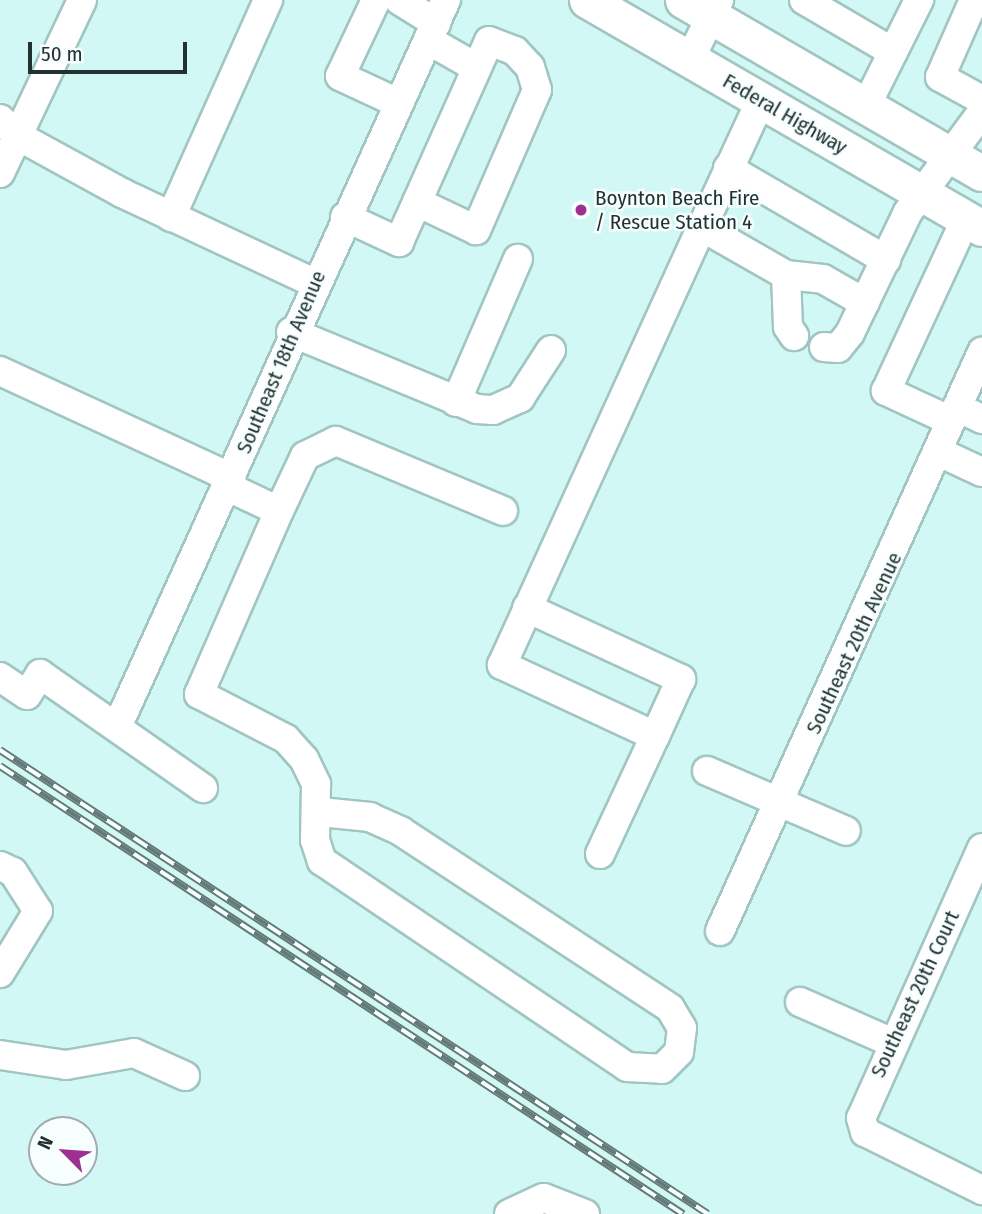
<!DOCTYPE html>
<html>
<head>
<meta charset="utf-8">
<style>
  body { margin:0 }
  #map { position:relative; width:982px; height:1214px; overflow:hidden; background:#d2f8f5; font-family:"Fira Sans Condensed",sans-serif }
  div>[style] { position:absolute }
  .roads { filter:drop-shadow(2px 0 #a0c5c2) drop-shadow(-2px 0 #a0c5c2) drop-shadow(0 2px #a0c5c2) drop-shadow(0 -2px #a0c5c2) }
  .minor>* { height:28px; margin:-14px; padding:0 14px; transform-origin:14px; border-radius:14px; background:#fff }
  .major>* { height:35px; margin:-17.5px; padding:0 17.5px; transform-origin:17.5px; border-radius:17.5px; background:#fff }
  .rail>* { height:8px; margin-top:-4px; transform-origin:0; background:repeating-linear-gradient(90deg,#f7fefe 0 16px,#637a78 0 32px); box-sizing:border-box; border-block:2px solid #637a78 }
  .dots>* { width:19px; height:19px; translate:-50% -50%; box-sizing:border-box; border:4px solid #f7fefe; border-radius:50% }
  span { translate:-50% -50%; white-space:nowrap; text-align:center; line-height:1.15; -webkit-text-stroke:5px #f7fefe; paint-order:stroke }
  .street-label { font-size:21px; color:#233231 }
  .poi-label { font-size:21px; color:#233231 }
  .left { translate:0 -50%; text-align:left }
  .north { position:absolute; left:28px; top:1116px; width:70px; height:70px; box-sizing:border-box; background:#f7fefe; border:2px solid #a2acac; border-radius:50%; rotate:295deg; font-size:19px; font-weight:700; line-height:28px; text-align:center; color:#233231 }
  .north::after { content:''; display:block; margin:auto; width:24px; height:32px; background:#9c3192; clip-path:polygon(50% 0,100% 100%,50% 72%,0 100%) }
  .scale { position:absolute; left:28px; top:42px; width:159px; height:32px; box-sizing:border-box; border:4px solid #233231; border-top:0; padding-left:9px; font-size:21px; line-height:24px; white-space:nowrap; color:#233231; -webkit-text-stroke:5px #f7fefe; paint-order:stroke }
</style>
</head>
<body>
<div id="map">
  <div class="roads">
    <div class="minor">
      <i style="left:376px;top:0;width:84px;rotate:115.3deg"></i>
      <i style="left:340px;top:76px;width:64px;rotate:25deg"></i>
      <i style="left:399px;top:0;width:44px;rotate:31.9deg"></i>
      <i style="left:804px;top:0;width:103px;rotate:30.3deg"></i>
      <i style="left:974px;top:0;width:84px;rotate:113.8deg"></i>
      <i style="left:940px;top:77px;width:48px;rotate:28.7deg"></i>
      <i style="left:428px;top:40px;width:56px;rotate:29.7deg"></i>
      <i style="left:690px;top:59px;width:66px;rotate:-63.8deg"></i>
      <i style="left:761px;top:100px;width:140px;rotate:114.9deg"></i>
      <i style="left:702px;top:227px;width:97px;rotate:29.7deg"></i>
      <i style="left:786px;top:275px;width:52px;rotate:87.8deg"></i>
      <i style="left:788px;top:327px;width:11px;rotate:56deg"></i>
      <i style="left:866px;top:106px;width:119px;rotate:-63.4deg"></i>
      <i style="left:0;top:119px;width:25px;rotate:43deg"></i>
      <i style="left:18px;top:136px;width:119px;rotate:28.7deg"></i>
      <i style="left:122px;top:193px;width:212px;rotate:25.1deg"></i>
      <i style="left:728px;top:168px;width:183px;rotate:30.2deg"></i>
      <i style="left:0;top:173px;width:191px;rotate:-64.6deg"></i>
      <i style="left:171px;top:217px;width:238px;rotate:-65.9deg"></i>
      <i style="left:345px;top:217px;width:60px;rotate:24.8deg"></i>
      <i style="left:399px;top:242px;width:44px;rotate:-65.8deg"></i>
      <i style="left:417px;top:202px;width:176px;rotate:-65.9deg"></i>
      <i style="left:489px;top:41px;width:28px;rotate:21deg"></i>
      <i style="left:515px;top:51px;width:22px;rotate:47deg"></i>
      <i style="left:530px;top:67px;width:24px;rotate:73deg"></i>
      <i style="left:537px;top:90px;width:153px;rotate:113.5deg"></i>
      <i style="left:476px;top:230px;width:65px;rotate:-154.6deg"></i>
      <i style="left:786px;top:275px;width:37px;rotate:6deg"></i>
      <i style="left:823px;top:279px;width:48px;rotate:29.7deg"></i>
      <i style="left:291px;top:332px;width:201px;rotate:22.5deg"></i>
      <i style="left:477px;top:409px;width:16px;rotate:4deg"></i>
      <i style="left:493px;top:410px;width:30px;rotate:-24deg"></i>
      <i style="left:520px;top:398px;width:57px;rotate:-57.1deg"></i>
      <i style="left:824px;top:347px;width:14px;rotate:4deg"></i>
      <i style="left:838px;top:348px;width:19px;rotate:-51deg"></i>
      <i style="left:850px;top:333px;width:134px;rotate:-64.4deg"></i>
      <i style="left:908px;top:212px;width:124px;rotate:-53.5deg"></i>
      <i style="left:0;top:371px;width:255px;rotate:24.8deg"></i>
      <i style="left:456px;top:402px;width:156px;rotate:-66.6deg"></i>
      <i style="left:957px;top:407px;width:28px;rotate:26deg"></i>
      <i style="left:951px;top:421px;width:72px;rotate:-155.2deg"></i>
      <i style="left:886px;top:391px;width:190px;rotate:-65.1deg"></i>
      <i style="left:941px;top:453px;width:45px;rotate:24.9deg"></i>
      <i style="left:228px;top:487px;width:56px;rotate:25.2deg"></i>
      <i style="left:279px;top:511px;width:200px;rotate:113.6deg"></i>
      <i style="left:199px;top:694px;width:98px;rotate:27.3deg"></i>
      <i style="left:286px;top:739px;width:27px;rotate:48deg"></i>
      <i style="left:304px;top:759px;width:28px;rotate:64deg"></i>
      <i style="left:316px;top:784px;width:56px;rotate:91deg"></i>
      <i style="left:315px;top:840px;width:22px;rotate:72deg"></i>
      <i style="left:322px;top:861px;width:368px;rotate:34deg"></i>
      <i style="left:627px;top:1067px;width:35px;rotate:3deg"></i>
      <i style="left:662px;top:1069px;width:24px;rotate:-45deg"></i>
      <i style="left:679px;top:1052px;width:24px;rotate:-83deg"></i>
      <i style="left:682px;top:1028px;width:23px;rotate:-121deg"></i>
      <i style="left:670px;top:1008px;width:322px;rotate:-146.7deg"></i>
      <i style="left:401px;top:831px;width:34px;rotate:-156deg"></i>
      <i style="left:370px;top:817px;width:50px;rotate:-174.3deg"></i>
      <i style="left:279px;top:511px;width:61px;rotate:-64.7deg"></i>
      <i style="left:305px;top:456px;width:34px;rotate:-26deg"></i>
      <i style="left:336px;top:441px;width:181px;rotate:22.7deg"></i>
      <i style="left:527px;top:608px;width:170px;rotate:24.8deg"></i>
      <i style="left:681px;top:679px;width:63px;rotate:114.5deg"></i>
      <i style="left:0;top:677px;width:32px;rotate:34deg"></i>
      <i style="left:27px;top:695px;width:25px;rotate:-58deg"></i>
      <i style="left:40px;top:674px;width:199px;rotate:35deg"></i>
      <i style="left:118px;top:725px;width:796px;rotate:-65.66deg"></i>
      <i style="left:707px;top:771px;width:151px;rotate:23.3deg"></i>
      <i style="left:982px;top:848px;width:296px;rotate:114.1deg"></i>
      <i style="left:861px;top:1118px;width:15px;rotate:74deg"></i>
      <i style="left:865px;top:1132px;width:131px;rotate:26.4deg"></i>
      <i style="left:600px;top:854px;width:130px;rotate:-65deg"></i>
      <i style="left:655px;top:736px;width:169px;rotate:-155.1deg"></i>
      <i style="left:502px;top:665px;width:482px;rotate:-65.5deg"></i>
      <i style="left:0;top:866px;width:14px;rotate:25deg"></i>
      <i style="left:13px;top:872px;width:46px;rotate:57.3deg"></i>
      <i style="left:38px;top:911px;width:73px;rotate:121.5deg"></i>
      <i style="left:720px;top:931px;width:636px;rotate:-65.65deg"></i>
      <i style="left:800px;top:1002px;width:102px;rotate:23.8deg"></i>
      <i style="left:0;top:1055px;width:67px;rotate:8.6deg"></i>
      <i style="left:66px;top:1065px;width:69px;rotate:-10deg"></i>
      <i style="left:134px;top:1053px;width:56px;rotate:24.3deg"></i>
      <i style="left:509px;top:1214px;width:38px;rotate:-25deg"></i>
      <i style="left:544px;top:1198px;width:44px;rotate:21.3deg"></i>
    </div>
    <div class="major">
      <i style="left:587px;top:0;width:456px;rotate:30deg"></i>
      <i style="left:683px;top:0;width:345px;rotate:30.1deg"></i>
    </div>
  </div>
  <div class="rail">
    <i style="left:0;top:750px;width:846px;rotate:33.24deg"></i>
    <i style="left:0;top:766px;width:817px;rotate:33.26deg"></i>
  </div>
  <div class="dots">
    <i style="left:581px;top:210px;background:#9c3192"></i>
  </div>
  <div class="street-label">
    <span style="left:785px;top:114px;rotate:30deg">Federal Highway</span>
    <span style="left:281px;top:362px;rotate:-67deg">Southeast 18th Avenue</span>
    <span style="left:854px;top:643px;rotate:-65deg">Southeast 20th Avenue</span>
    <span style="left:915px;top:994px;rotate:-65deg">Southeast 20th Court</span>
  </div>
  <div class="poi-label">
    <span class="left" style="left:595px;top:210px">Boynton Beach Fire<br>/ Rescue Station 4</span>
  </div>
  <div class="north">N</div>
  <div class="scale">50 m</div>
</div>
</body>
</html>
